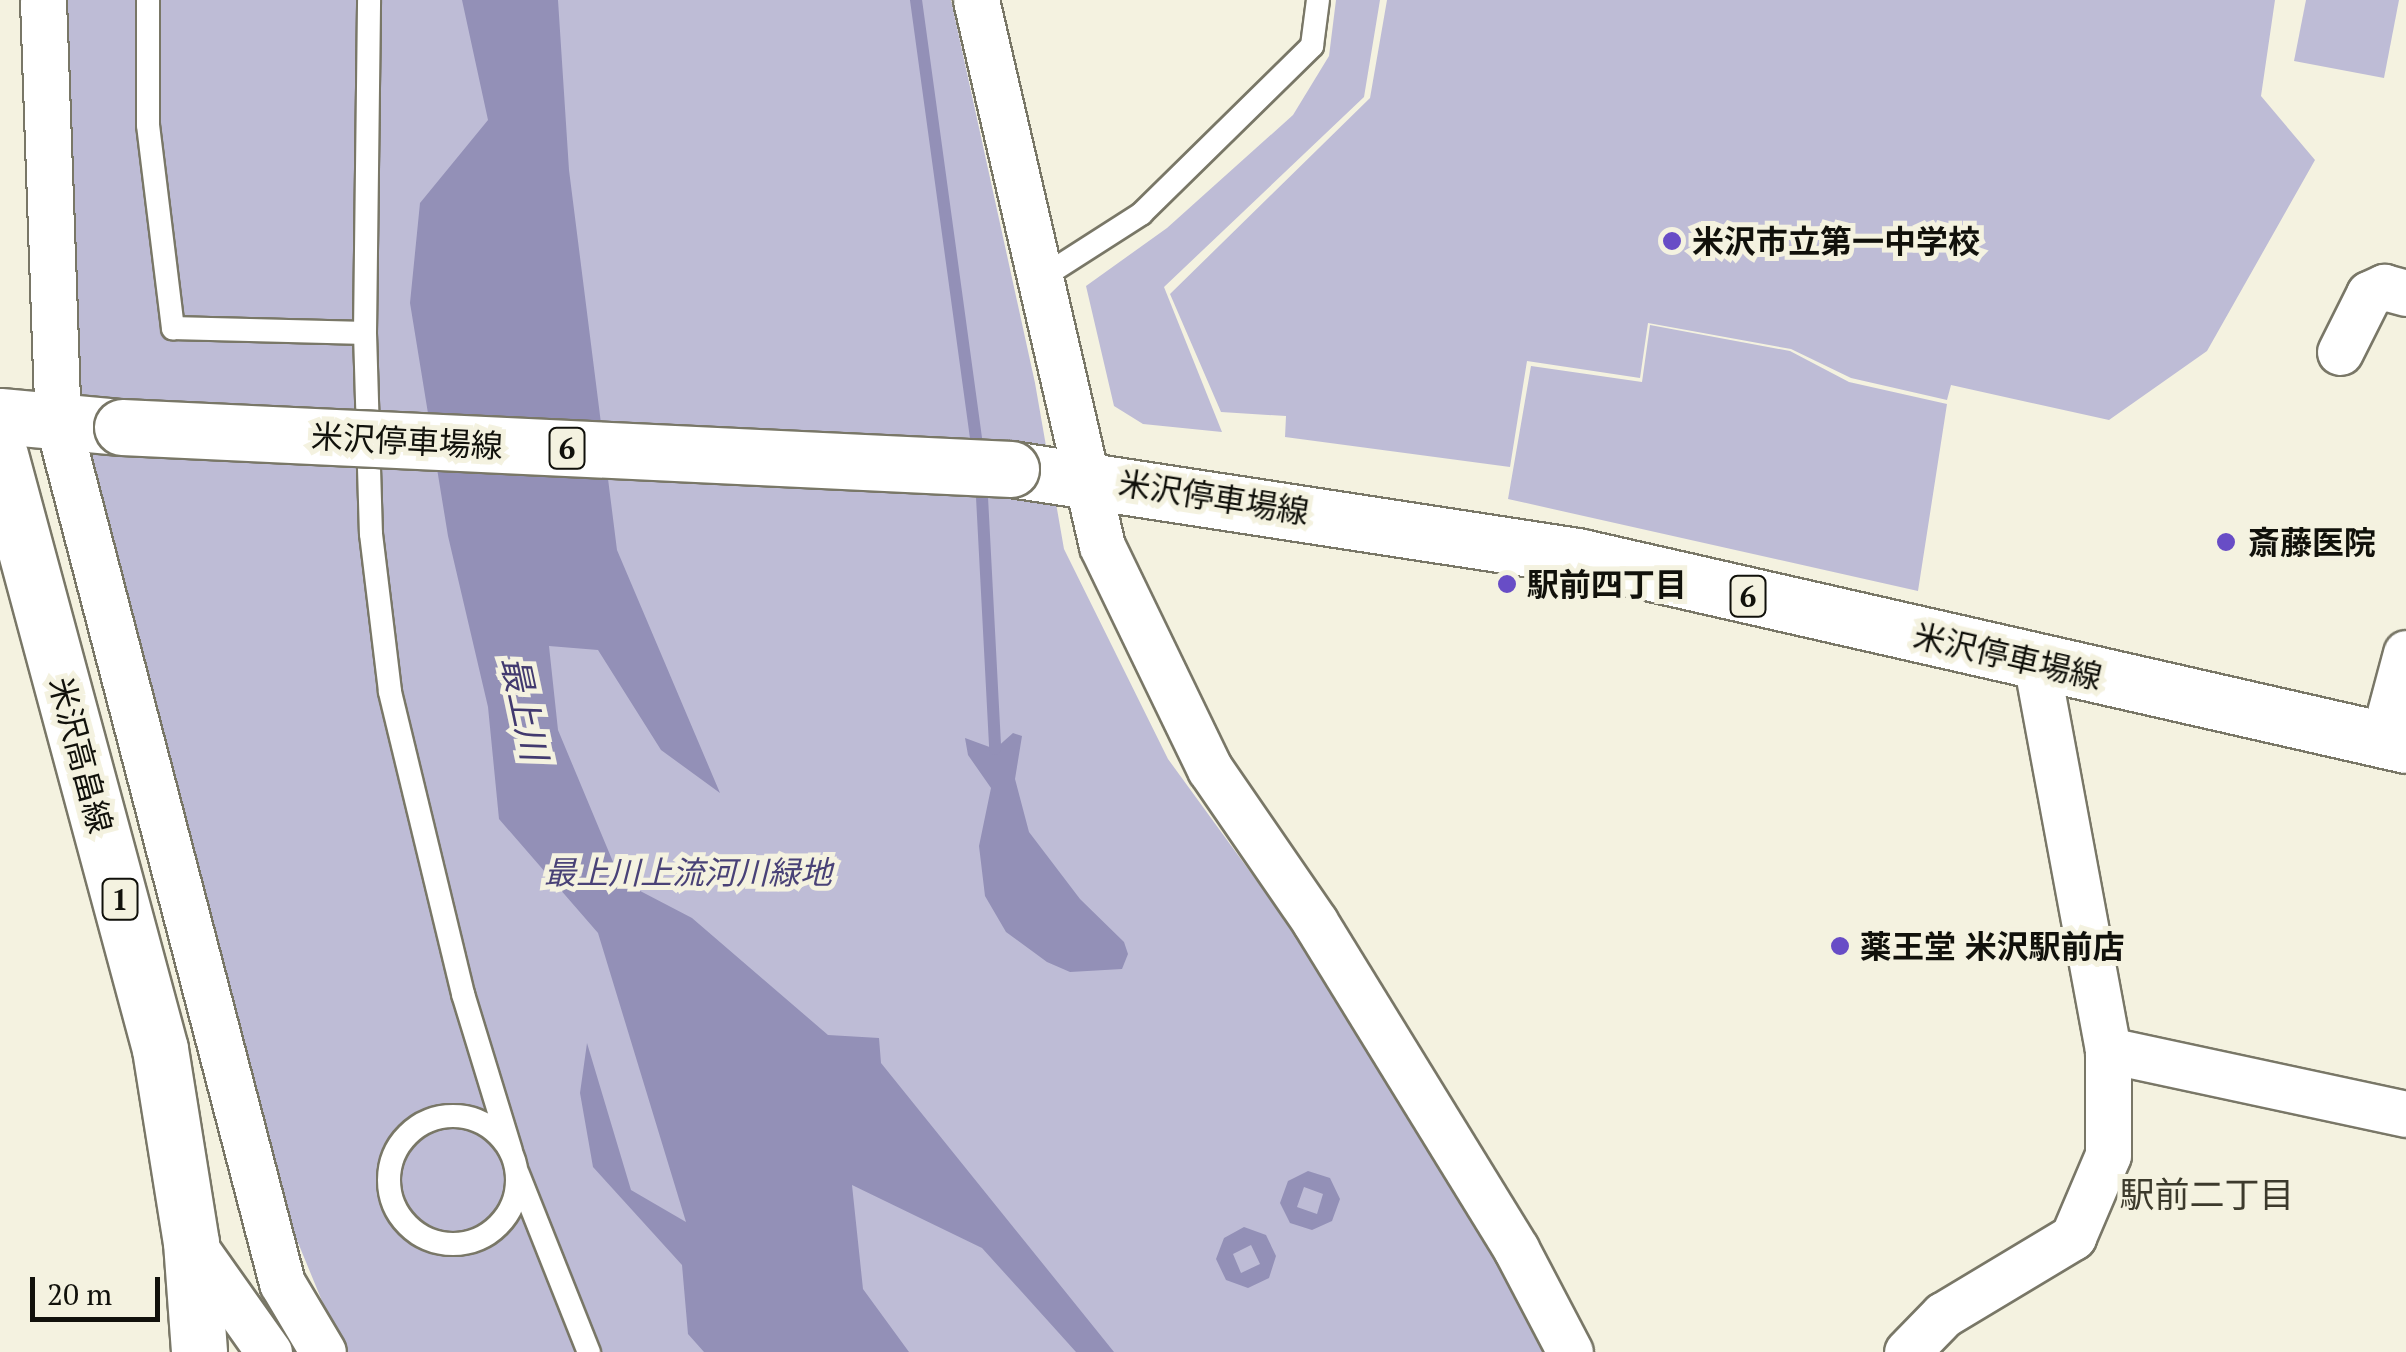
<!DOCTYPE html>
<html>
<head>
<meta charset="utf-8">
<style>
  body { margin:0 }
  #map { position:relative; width:2406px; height:1352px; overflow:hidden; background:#f4f2e0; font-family:"PT Serif","Noto Sans JP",serif }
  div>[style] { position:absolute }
  .green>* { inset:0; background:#bebcd6 }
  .water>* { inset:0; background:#9390b7 }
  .stream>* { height:12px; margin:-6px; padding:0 6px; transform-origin:6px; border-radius:6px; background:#9390b7 }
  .roads { filter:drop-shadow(2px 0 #797767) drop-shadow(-2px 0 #797767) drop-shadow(0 2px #797767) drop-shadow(0 -2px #797767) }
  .service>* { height:22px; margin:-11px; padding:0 11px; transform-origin:11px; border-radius:11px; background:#fff }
  .service>.ring { margin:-11px; padding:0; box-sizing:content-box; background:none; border:22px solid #fff; border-radius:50% }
  .minor>* { height:45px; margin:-22.5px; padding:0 22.5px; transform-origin:22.5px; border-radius:22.5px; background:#fff }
  .primary>* { height:55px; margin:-27.5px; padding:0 27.5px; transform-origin:27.5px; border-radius:27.5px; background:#fff }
  .bridges { filter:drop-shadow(2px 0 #797767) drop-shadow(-2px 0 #797767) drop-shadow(0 2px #797767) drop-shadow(0 -2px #797767) }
  .primary-bridge>* { height:55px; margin:-27.5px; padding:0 27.5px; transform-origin:27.5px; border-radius:27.5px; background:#fff }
  .dots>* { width:28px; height:28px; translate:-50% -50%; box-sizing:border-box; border:5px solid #f4f2e0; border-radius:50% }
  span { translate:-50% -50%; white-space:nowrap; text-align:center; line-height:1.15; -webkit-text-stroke:10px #f4f2e0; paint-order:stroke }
  .shield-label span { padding:2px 8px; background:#f4f2e0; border:2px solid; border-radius:8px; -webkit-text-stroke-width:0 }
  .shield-label { font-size:30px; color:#11110b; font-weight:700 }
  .poi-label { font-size:32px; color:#11110b; font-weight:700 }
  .left { translate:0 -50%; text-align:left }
  .street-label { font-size:32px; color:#11110b }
  .park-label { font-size:32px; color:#494277; font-style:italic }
  .water-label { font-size:35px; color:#423a6f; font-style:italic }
  .neighbourhood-label { font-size:35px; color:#3c3a2c }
  .scale { position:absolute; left:30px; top:1277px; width:130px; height:45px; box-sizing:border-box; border:5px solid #11110b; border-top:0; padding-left:12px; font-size:30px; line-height:35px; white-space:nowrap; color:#11110b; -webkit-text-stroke:8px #f4f2e0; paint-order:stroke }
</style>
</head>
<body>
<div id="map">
  <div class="green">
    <i style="clip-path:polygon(65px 0,951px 0,1035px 383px,1064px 549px,1168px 759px,1305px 947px,1504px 1258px,1551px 1352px,343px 1352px,271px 1177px,110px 563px,76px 357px)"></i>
    <i style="clip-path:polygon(1336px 0,1380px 0,1364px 97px,1164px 287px,1222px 432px,1143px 424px,1114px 406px,1086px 286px,1167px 228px,1293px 115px,1329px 56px)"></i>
    <i style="clip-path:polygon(1387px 0,2275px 0,2261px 96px,2315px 160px,2207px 351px,2109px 420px,1951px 385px,1947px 400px,1851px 378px,1791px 349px,1648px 323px,1640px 378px,1527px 361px,1510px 467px,1285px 437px,1286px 416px,1221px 412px,1170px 294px,1370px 98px)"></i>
    <i style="clip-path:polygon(2306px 0,2399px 0,2384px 78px,2294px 61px)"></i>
    <i style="clip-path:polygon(1650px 325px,1790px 351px,1849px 382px,1947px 404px,1918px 591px,1508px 499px,1531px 366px,1642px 382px)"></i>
  </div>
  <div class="water">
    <i style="clip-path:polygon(462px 0,558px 0,569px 170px,617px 550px,720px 793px,661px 750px,598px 650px,549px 646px,558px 730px,621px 881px,692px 918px,828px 1035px,879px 1038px,881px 1063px,1114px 1352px,1076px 1352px,982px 1248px,852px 1185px,863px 1289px,909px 1352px,704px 1352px,688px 1334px,682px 1265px,593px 1167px,580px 1093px,587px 1043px,631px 1190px,686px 1222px,598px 933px,499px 819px,488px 707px,448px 536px,410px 303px,420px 203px,488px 120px)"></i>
    <i style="clip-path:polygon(1013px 733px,1022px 736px,1015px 779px,1029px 832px,1080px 899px,1124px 942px,1128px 954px,1122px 969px,1070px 972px,1047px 962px,1006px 932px,985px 896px,979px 846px,991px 788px,968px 755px,965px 738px,995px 749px)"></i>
    <i style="clip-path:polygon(evenodd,1308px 1171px,1330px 1178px,1340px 1199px,1332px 1221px,1312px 1230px,1290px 1223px,1280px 1203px,1288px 1181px,1308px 1171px,1304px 1187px,1323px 1194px,1317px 1214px,1297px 1207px,1304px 1187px)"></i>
    <i style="clip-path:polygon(evenodd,1244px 1227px,1266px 1235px,1276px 1256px,1269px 1278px,1248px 1288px,1226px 1280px,1216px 1259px,1224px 1238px,1244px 1227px,1251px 1245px,1260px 1264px,1241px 1273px,1233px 1254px,1251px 1245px)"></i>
  </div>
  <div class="stream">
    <i style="left:916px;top:0;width:457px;rotate:82.2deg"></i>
    <i style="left:981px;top:478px;width:271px;rotate:87deg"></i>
  </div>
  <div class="roads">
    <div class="service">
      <i style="left:148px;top:0;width:125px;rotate:90deg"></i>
      <i style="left:148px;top:125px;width:205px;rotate:83deg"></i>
      <i style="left:173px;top:328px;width:192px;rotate:1.5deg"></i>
      <i style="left:365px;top:333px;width:201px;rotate:88.3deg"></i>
      <i style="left:371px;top:534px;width:159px;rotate:83.1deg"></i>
      <i style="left:390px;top:692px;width:311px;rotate:76.4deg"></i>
      <i style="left:463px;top:994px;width:164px;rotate:73deg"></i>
      <i style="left:1041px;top:278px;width:119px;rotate:-32.6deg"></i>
      <i style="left:1141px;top:214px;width:240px;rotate:-44.5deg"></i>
      <i style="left:1312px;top:46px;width:46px;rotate:-82.6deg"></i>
      <i style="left:365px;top:333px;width:333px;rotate:-89.3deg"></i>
      <i class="ring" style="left:389px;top:1116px;width:106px;height:106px"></i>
      <i style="left:518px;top:1174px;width:192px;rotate:68.3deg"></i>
    </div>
    <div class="minor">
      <i style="left:43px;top:0;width:423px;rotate:88deg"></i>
      <i style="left:58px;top:423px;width:889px;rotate:75.4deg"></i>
      <i style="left:282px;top:1283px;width:80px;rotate:59.3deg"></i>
      <i style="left:976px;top:0;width:560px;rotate:77.01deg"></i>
      <i style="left:1102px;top:546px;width:248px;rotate:64.2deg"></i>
      <i style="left:1210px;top:769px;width:186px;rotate:55.5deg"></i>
      <i style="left:1315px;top:922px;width:384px;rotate:58.4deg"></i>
      <i style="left:1516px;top:1249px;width:116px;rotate:62.3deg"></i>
      <i style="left:2340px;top:352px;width:65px;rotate:-63.4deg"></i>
      <i style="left:2369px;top:294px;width:17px;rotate:-25deg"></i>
      <i style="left:2384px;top:287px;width:23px;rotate:15deg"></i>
      <i style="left:2383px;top:739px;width:89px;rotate:-75deg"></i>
      <i style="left:2108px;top:1050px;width:305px;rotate:12.1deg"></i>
      <i style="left:191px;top:1242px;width:135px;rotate:54.7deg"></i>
      <i style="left:1907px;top:1352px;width:52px;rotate:-45.8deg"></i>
      <i style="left:1943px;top:1315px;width:152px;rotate:-31deg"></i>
      <i style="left:2073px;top:1237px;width:89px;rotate:-66.9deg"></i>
      <i style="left:2108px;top:1155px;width:105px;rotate:-90deg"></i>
      <i style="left:2108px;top:1050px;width:395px;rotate:-100.5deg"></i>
    </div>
    <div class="primary">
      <i style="left:0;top:416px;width:122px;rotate:5.2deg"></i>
      <i style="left:0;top:455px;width:615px;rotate:74.92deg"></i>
      <i style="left:160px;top:1049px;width:195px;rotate:80.9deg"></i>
      <i style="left:191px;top:1242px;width:110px;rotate:85.8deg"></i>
      <i style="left:1011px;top:469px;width:573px;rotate:8.74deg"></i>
      <i style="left:1577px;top:556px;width:850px;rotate:12.84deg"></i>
    </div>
  </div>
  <div class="bridges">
    <div class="primary-bridge">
      <i style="left:122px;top:427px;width:890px;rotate:2.7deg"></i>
    </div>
  </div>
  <div class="dots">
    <i style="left:1672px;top:241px;background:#684dc6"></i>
    <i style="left:2226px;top:542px;background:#684dc6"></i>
    <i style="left:1507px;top:584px;background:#684dc6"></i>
    <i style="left:1840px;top:946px;background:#684dc6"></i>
  </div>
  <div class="shield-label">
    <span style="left:567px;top:448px">6</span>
    <span style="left:1748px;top:596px">6</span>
    <span style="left:120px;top:899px">1</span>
  </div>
  <div class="poi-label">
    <span class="left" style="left:1692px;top:241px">米沢市立第一中学校</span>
    <span class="left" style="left:2248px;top:542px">斎藤医院</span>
    <span class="left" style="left:1527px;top:584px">駅前四丁目</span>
    <span class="left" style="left:1860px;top:946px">薬王堂 米沢駅前店</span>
  </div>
  <div class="street-label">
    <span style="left:407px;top:441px;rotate:3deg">米沢停車場線</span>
    <span style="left:1214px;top:497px;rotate:9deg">米沢停車場線</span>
    <span style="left:2008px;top:656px;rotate:13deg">米沢停車場線</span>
    <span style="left:81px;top:755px;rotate:75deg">米沢高畠線</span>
  </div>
  <div class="park-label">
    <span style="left:688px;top:872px">最上川上流河川緑地</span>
  </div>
  <div class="water-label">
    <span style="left:525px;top:708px;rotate:78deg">最上川</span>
  </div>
  <div class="neighbourhood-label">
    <span style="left:2207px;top:1194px">駅前二丁目</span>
  </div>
  <div class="scale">20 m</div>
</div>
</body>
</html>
